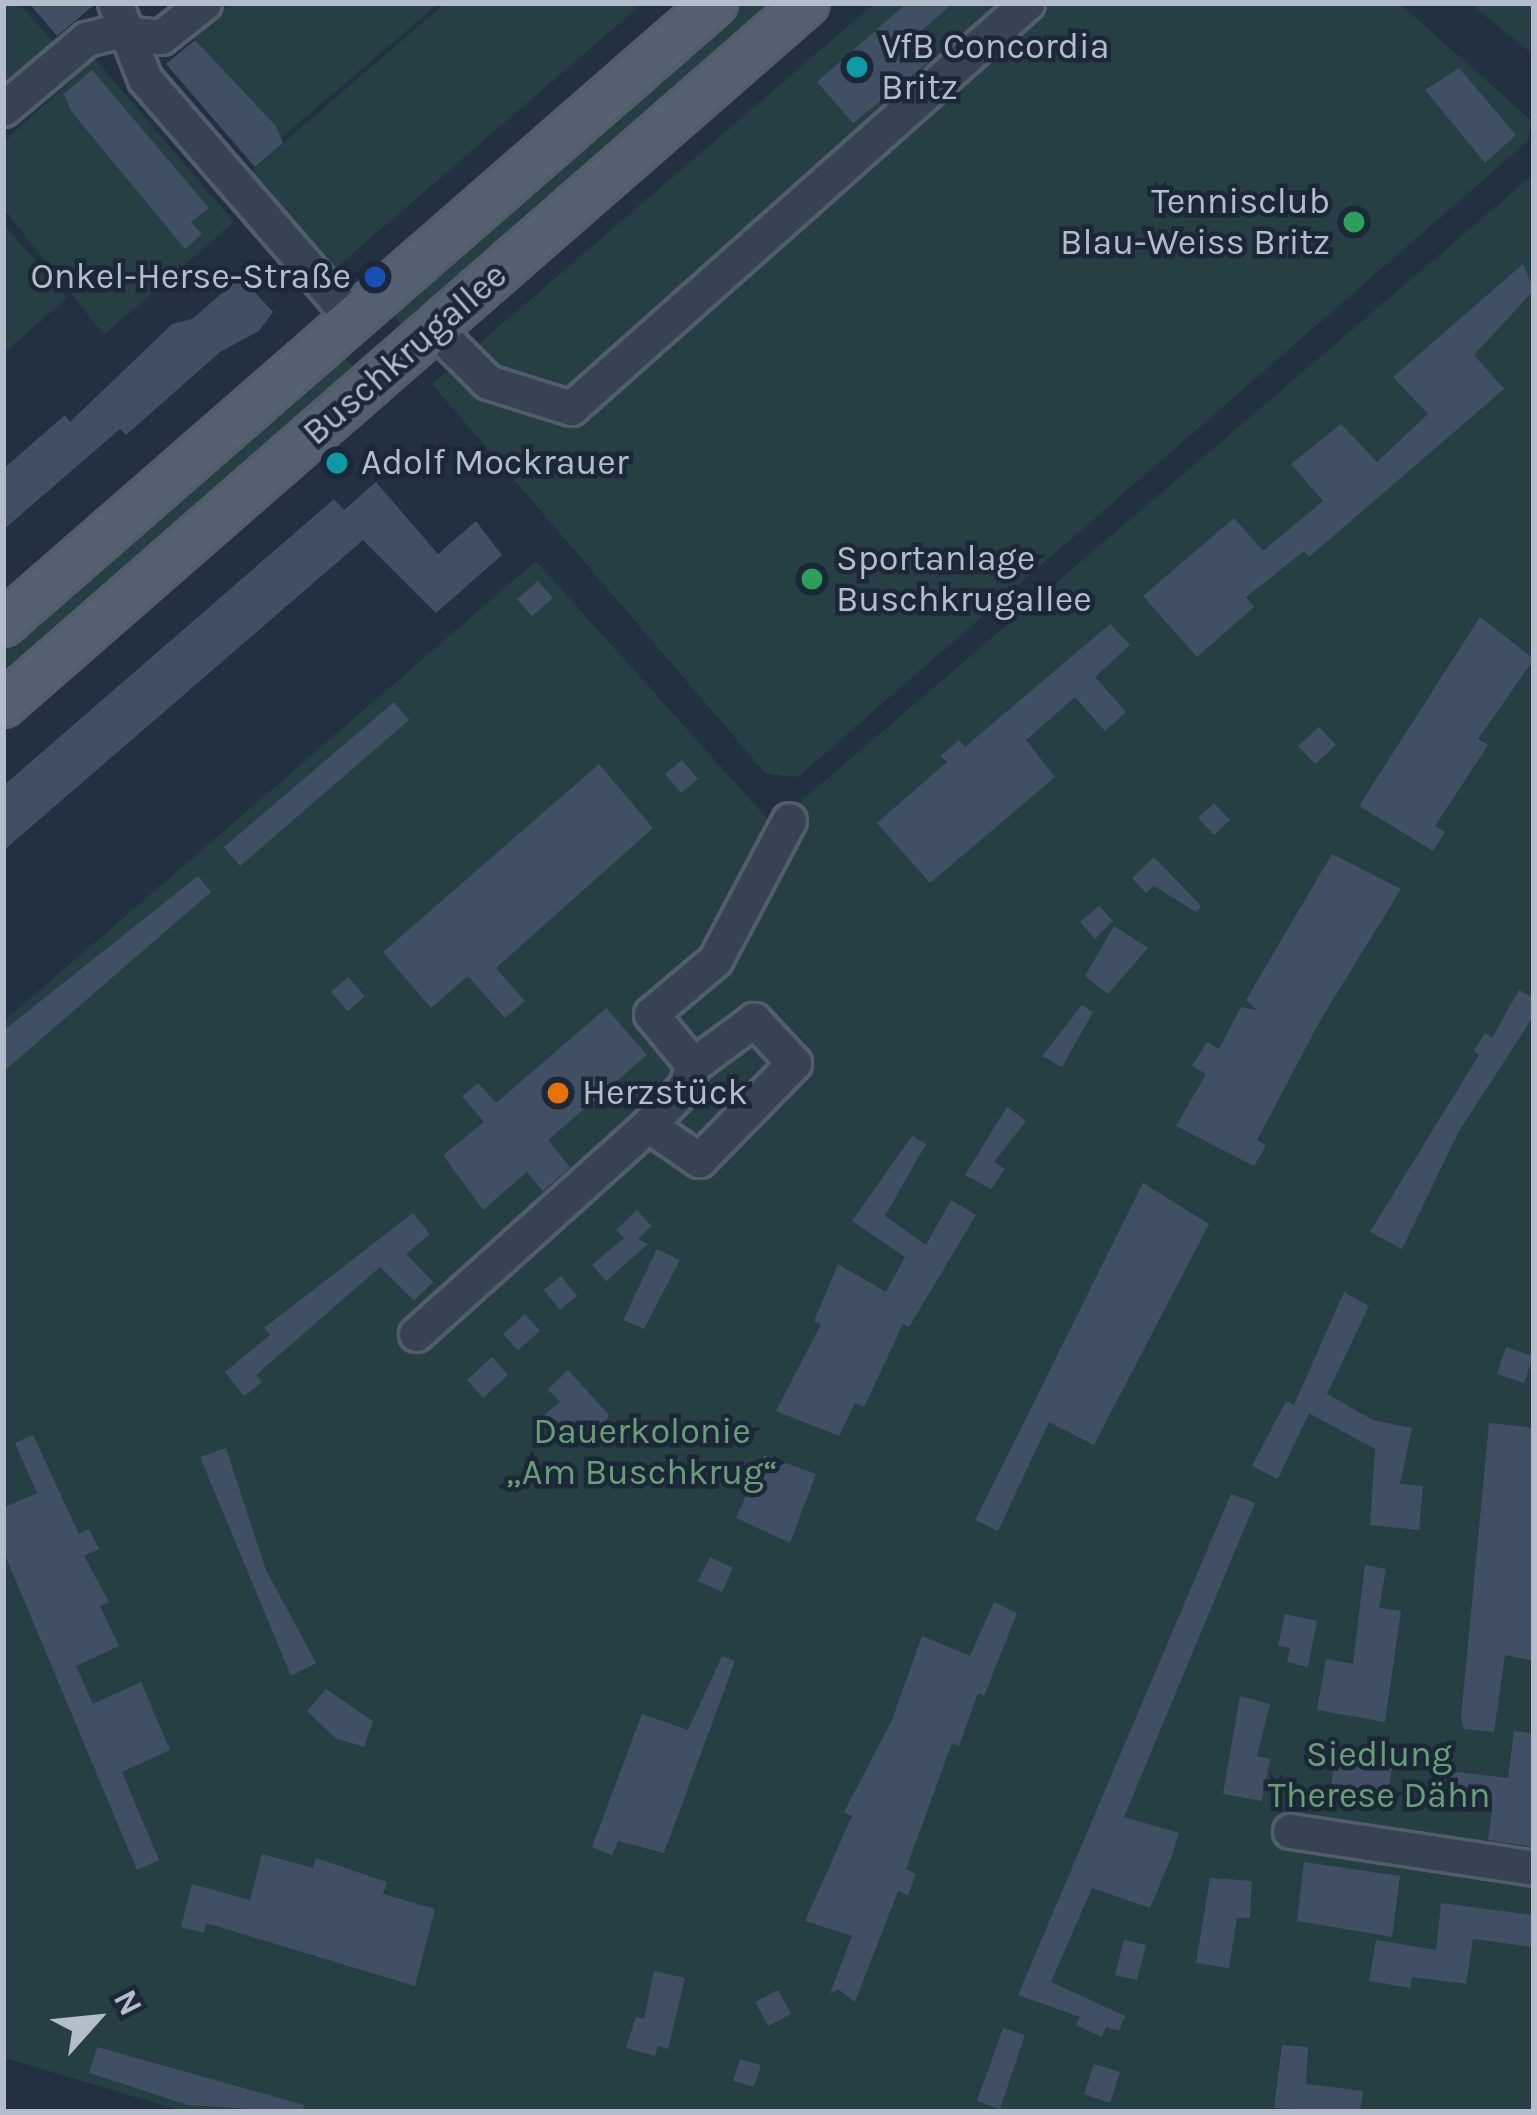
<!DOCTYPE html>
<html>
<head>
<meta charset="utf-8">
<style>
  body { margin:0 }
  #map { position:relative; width:1537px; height:2115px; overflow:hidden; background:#223042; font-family:Karla,sans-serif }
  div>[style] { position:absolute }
  .green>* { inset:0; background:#253f43 }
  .building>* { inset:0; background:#414f65 }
  .roads { filter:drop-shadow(3px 0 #525d6c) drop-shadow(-3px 0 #525d6c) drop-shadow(0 3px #525d6c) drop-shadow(0 -3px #525d6c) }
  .minor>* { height:33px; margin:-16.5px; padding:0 16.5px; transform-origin:16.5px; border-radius:16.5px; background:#374252 }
  .major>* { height:42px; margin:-21px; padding:0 21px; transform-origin:21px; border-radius:21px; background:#556172 }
  .dots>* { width:33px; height:33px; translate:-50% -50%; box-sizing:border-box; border:6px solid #1c2737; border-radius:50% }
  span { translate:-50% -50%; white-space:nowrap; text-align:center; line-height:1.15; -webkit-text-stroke:9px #1c2737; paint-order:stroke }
  .poi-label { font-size:36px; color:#b4bdcc }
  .left { translate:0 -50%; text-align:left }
  .right { translate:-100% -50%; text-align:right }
  .street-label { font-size:36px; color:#b4bdcc }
  .park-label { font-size:36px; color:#68a076 }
  .frame { position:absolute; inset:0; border:6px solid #b4bdcc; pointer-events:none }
  .north { position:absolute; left:36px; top:1959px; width:120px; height:120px; -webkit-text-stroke:9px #1c2737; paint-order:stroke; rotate:63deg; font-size:33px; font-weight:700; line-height:48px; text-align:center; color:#b4bdcc }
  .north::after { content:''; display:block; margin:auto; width:42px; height:54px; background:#b4bdcc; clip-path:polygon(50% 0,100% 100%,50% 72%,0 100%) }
</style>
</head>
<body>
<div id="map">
  <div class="green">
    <i style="clip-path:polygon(3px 3px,19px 3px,53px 42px,3px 85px)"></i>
    <i style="clip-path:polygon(230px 3px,439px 3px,280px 139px,192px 36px)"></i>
    <i style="clip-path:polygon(445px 3px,643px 3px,336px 268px,251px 171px)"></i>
    <i style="clip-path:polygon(738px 3px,789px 3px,408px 331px,386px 307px)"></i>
    <i style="clip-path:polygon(875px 3px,1399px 3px,1531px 120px,1528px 141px,798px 777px,766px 774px,432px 384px)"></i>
    <i style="clip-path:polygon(1470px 3px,1534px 3px,1534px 55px)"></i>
    <i style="clip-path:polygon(95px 59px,234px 222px,104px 335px,3px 208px,3px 142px)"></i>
    <i style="clip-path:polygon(1534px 174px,1534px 2112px,186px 2112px,5px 2058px,3px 1022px,536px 561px,773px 825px)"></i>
    <i style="clip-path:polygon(3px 223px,67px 298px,3px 354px)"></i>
    <i style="clip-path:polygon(338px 350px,358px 374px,3px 681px,3px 640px)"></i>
  </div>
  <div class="building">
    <i style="clip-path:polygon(29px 3px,94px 3px,95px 4px,57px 36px)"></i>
    <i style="clip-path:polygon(907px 3px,953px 3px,918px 34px,936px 56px,853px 123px,817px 82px)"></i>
    <i style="clip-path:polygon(195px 40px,276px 126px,283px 143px,255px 167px,166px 64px)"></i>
    <i style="clip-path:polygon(1459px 68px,1516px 135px,1485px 163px,1425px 90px)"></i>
    <i style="clip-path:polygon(92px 70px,209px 208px,191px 222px,202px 234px,185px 249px,71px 111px,64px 94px)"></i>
    <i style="clip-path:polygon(1523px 264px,1534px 290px,1474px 355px,1504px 389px,1309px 557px,1304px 551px,1246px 597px,1254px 607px,1197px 657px,1143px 596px,1234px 518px,1263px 551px,1323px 501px,1291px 464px,1341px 424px,1377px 462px,1428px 414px,1393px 377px)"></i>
    <i style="clip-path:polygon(241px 277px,273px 312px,259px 331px,220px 352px,126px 435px,120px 429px,3px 530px,3px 469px,65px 415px,70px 422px,172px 324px,192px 319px)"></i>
    <i style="clip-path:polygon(376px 482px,438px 554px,476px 521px,502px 555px,436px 613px,363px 540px,3px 851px,3px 786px,334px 499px,344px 510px)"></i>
    <i style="clip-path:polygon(538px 581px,553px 598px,532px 616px,517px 599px)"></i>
    <i style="clip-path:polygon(1480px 617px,1534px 659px,1478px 739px,1488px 745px,1435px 826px,1445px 832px,1433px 851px,1359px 806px)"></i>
    <i style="clip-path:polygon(1110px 624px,1130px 645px,1095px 677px,1126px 712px,1105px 731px,1075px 697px,1026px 740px,1055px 777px,930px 883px,877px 823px,947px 762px,941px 756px,959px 740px,965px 747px)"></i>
    <i style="clip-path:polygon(394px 702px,409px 720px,240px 866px,224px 847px)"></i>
    <i style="clip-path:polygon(1319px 727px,1336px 745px,1315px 764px,1298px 746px)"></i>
    <i style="clip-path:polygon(682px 760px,698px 779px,681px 793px,665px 774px)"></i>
    <i style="clip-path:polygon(599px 764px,653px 828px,496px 968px,525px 1001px,505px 1018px,468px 976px,431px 1008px,383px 952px)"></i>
    <i style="clip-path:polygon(1214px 803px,1230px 820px,1214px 835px,1198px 818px)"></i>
    <i style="clip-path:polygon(1332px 854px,1401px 889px,1321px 1019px,1257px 1140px,1266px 1145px,1254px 1166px,1176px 1126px,1206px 1074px,1192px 1066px,1207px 1042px,1219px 1049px,1241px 1007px,1257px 1010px,1246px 1000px)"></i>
    <i style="clip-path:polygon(1154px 857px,1201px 906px,1196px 912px,1154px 886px,1146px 893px,1132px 878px)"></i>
    <i style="clip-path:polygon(198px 876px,211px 892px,3px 1072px,3px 1031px)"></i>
    <i style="clip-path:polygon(1099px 906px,1113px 921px,1095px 939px,1080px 922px)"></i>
    <i style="clip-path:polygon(1114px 926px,1148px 948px,1108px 994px,1085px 976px)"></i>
    <i style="clip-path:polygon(348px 977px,365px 996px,348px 1011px,331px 992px)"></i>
    <i style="clip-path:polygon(1519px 990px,1534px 998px,1534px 1015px,1458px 1133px,1402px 1249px,1370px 1232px,1479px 1055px,1474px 1051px,1485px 1033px,1492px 1038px)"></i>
    <i style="clip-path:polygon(1082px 1005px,1093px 1012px,1062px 1067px,1042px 1056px)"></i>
    <i style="clip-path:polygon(606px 1008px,647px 1055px,548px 1140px,570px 1167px,543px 1191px,527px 1172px,483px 1210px,443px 1155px,484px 1122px,462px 1096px,478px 1083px,496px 1103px)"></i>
    <i style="clip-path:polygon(1007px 1107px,1026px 1121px,994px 1162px,1005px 1169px,991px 1189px,965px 1175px)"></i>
    <i style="clip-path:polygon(912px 1136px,926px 1144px,885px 1216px,926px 1245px,951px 1200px,976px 1215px,909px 1327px,903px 1324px,864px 1407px,855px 1403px,839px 1436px,776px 1411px,821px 1324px,814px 1321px,838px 1264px,886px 1292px,905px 1257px,852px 1221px)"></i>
    <i style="clip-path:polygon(1143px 1183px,1209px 1224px,1094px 1445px,1049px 1422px,998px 1531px,975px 1520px)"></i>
    <i style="clip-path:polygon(637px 1210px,651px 1226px,638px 1239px,648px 1244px,606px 1281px,592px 1265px,624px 1238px,616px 1230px)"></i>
    <i style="clip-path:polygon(413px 1213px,430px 1234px,406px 1254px,433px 1282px,414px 1301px,380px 1267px,256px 1375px,262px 1382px,244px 1396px,225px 1372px,270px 1335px,264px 1328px)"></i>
    <i style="clip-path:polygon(657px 1249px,680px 1260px,644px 1329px,623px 1320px)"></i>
    <i style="clip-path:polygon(561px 1276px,577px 1296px,560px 1310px,544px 1290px)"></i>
    <i style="clip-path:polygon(1344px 1292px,1369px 1306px,1327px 1394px,1373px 1420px,1412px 1428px,1400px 1484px,1423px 1486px,1419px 1530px,1370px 1525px,1375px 1449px,1294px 1405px)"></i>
    <i style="clip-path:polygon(525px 1314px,540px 1331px,518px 1350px,503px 1334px)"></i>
    <i style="clip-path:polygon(1506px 1347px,1533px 1356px,1524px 1383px,1497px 1374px)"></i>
    <i style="clip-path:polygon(492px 1357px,508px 1375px,483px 1398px,467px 1380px)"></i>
    <i style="clip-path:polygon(568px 1370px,609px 1415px,597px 1442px,544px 1415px,560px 1402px,548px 1389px)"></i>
    <i style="clip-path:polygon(1286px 1401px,1309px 1413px,1278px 1479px,1252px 1466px)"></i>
    <i style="clip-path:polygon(1489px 1423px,1534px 1428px,1534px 1661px,1505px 1655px,1494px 1732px,1464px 1729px,1461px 1718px)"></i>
    <i style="clip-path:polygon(33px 1435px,79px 1534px,89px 1529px,99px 1549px,84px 1556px,109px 1602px,100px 1606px,119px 1646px,76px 1666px,93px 1704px,141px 1682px,170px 1750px,122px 1772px,159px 1860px,137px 1870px,3px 1550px,3px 1508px,37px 1493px,15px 1443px)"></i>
    <i style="clip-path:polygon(226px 1448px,266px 1570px,316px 1663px,291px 1676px,200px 1457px)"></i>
    <i style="clip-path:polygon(764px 1455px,816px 1474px,790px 1543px,736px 1518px)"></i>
    <i style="clip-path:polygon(1231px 1494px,1255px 1503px,1124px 1817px,1179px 1833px,1171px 1858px,1150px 1908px,1092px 1888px,1051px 1982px,1125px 2016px,1119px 2031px,1106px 2027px,1102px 2037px,1076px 2025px,1080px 2017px,1018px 1995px)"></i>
    <i style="clip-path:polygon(710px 1557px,733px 1568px,722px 1592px,698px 1581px)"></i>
    <i style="clip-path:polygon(1365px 1565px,1386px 1569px,1379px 1608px,1401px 1611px,1385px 1722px,1317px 1710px,1326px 1659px,1353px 1664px)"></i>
    <i style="clip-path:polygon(994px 1602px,1017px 1613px,984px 1696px,978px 1693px,959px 1746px,952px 1743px,906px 1869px,916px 1874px,908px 1895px,898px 1891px,855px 2002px,838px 1989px,830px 1994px,852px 1936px,805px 1921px,852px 1816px,844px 1812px,892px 1720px,922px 1636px,970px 1656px)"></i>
    <i style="clip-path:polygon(1285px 1614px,1317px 1621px,1308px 1667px,1287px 1662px,1290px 1648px,1278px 1646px)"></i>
    <i style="clip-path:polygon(722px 1656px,735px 1661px,664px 1853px,618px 1841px,612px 1855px,592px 1847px,642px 1714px,688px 1730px)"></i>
    <i style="clip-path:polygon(326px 1689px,373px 1721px,364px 1747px,335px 1738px,307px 1711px)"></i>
    <i style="clip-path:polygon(1240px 1696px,1270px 1704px,1257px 1756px,1270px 1759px,1262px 1801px,1223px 1794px)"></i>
    <i style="clip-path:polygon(1514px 1731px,1534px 1734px,1534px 1847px,1488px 1840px,1492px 1811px,1434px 1803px,1438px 1770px,1508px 1778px)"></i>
    <i style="clip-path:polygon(1335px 1756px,1392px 1764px,1388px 1797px,1363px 1794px,1361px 1808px,1329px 1803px)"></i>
    <i style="clip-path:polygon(262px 1854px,313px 1868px,316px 1858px,387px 1882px,383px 1894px,435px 1909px,415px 1986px,206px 1923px,204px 1933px,181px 1927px,192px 1884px,250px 1900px)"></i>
    <i style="clip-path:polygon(1304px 1862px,1400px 1876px,1392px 1937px,1297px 1921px)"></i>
    <i style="clip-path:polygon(1210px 1878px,1252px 1881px,1250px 1918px,1237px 1918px,1229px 1968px,1196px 1963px)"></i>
    <i style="clip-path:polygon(1441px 1903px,1534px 1915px,1534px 1947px,1473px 1939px,1466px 1984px,1412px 1977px,1410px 1988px,1369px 1981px,1376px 1940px,1436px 1950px)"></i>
    <i style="clip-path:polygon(1124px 1940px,1146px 1945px,1137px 1980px,1115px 1975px)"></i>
    <i style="clip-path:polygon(654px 1971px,685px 1978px,668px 2049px,658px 2046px,655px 2056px,626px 2048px,636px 2017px,644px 2019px)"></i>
    <i style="clip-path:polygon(778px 1990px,791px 2014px,768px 2026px,755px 2002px)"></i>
    <i style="clip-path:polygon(1003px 2028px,1025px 2035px,1000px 2109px,977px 2101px)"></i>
    <i style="clip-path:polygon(1282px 2045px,1308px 2047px,1306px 2084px,1363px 2091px,1360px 2112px,1274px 2108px)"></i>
    <i style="clip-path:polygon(97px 2047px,304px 2105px,303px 2112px,188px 2105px,89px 2073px)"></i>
    <i style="clip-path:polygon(740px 2059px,761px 2065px,754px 2087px,733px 2081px)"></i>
    <i style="clip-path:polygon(1094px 2064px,1120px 2072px,1110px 2103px,1084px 2094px)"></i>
  </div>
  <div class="roads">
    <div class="minor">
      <i style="left:115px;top:3px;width:82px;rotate:68.5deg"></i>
      <i style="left:145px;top:79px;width:318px;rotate:49.1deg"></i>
      <i style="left:3px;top:109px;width:109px;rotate:-40.1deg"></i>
      <i style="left:86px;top:39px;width:29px;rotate:-14deg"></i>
      <i style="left:114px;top:32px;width:47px;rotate:6.1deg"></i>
      <i style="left:161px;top:37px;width:55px;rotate:-38.3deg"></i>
      <i style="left:434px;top:328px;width:76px;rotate:45deg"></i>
      <i style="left:488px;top:382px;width:87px;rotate:17.4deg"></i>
      <i style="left:571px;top:408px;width:610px;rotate:-41.61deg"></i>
      <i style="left:693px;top:1065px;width:23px;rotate:110deg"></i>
      <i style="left:685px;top:1087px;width:53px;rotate:134.2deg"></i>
      <i style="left:648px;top:1125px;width:62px;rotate:34.5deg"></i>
      <i style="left:699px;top:1160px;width:136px;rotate:-45.6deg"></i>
      <i style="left:794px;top:1063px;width:59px;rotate:-132.9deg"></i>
      <i style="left:754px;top:1020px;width:76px;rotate:143.6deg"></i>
      <i style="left:693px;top:1065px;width:66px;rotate:-129.5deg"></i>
      <i style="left:651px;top:1014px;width:84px;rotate:-40.2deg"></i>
      <i style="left:715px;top:960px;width:158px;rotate:-62.1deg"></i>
      <i style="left:416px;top:1334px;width:312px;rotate:-42deg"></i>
      <i style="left:1290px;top:1831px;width:247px;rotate:8.6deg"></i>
    </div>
    <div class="major">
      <i style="left:3px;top:624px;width:945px;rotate:-41.09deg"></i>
      <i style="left:3px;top:705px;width:1067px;rotate:-41.13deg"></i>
    </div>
  </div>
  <div class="dots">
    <i style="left:857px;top:67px;background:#0f9aa8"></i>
    <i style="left:1354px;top:222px;background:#2e9e5b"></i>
    <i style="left:375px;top:277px;background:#1a4fb4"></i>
    <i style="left:337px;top:463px;background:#0f9aa8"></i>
    <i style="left:812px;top:579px;background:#2e9e5b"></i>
    <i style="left:558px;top:1093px;background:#e8710a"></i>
  </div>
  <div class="poi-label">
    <span class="left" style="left:881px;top:67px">VfB Concordia<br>Britz</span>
    <span class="right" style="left:1330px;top:222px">Tennisclub<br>Blau-Weiss Britz</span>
    <span class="right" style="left:351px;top:277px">Onkel-Herse-Straße</span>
    <span class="left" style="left:361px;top:463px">Adolf Mockrauer</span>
    <span class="left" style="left:836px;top:579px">Sportanlage<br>Buschkrugallee</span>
    <span class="left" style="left:582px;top:1093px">Herzstück</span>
  </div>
  <div class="street-label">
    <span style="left:405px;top:354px;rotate:-41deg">Buschkrugallee</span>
  </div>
  <div class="park-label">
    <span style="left:642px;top:1452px">Dauerkolonie<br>„Am Buschkrug“</span>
    <span style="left:1379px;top:1775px">Siedlung<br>Therese Dähn</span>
  </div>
  <div class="frame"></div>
  <div class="north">N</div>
</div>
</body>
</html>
